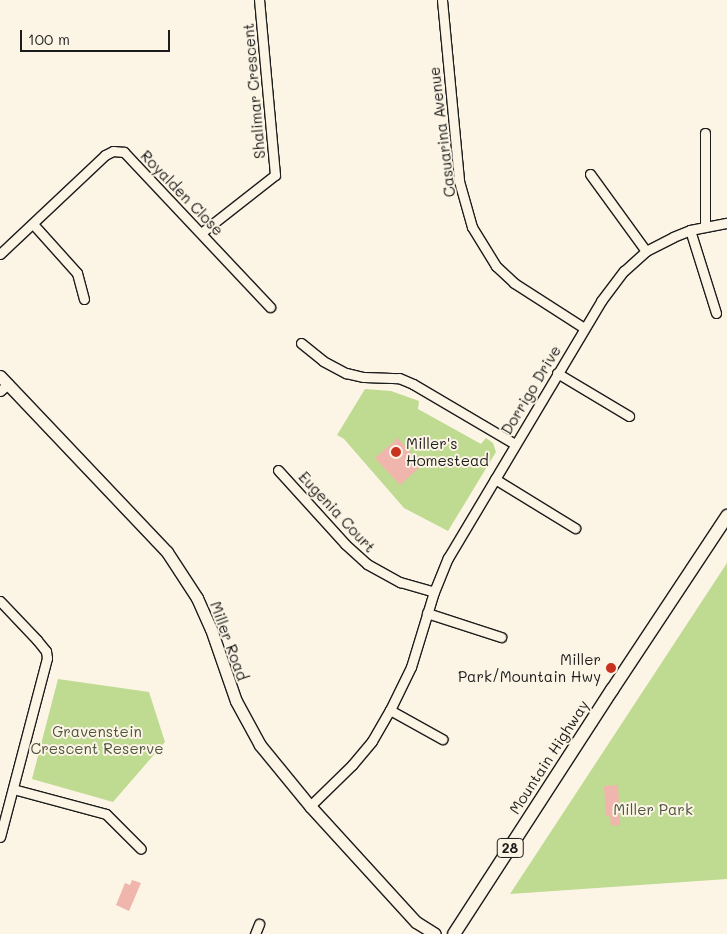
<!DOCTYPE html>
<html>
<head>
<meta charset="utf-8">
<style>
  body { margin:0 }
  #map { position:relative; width:727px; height:934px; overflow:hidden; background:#fcf5e5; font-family:Mali,sans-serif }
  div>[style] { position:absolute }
  .green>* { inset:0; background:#bfda91 }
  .building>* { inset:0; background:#f0b5ad }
  .roads { filter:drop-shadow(1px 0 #1c1c1c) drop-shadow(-1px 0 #1c1c1c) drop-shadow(0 1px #1c1c1c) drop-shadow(0 -1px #1c1c1c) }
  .minor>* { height:9px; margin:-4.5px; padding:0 4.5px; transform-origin:4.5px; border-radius:4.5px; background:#fcf5e5 }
  .secondary>* { height:11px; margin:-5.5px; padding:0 5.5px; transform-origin:5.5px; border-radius:5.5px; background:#fcf5e5 }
  .primary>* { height:12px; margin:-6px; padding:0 6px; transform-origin:6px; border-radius:6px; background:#fcf5e5 }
  .dots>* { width:14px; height:14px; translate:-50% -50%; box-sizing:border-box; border:2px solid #fcf5e5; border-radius:50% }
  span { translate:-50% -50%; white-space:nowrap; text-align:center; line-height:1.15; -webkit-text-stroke:4px #fcf5e5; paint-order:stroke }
  .shield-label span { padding:1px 4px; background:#fcf5e5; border:1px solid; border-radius:4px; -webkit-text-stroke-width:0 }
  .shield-label { font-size:14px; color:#1c1c1c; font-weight:700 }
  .street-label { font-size:15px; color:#1c1c1c }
  .poi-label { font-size:15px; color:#1c1c1c }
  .left { translate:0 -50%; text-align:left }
  .right { translate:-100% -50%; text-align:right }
  .park-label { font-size:15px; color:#4d553f }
  .scale { position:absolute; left:20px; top:30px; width:150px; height:22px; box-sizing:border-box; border:2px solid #1c1c1c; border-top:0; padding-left:6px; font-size:15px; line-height:18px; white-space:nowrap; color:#1c1c1c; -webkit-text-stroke:4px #fcf5e5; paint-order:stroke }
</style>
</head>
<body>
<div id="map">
  <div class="green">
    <i style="clip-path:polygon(365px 389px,391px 391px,419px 401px,418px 409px,481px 444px,486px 438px,493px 443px,496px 452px,448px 531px,404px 508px,344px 439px,337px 435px)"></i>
    <i style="clip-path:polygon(727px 563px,727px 879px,510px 894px)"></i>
    <i style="clip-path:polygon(58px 679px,149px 692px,165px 742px,113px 802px,32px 779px)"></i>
  </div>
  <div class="building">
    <i style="clip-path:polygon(398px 438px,421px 466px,400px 485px,375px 458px)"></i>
    <i style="clip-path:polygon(618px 785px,620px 825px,611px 826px,610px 815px,606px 816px,604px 786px)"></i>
    <i style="clip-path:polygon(132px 880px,141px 883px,129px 911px,116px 905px,125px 883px,130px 885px)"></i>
  </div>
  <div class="roads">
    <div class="minor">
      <i style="left:442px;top:0;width:182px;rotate:84.6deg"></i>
      <i style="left:459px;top:181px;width:48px;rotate:74.2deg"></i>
      <i style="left:472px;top:227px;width:46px;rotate:58.4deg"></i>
      <i style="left:496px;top:266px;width:25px;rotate:43deg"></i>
      <i style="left:514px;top:283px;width:83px;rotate:32.7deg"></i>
      <i style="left:590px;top:174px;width:95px;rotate:54deg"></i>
      <i style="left:33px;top:224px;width:66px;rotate:48.1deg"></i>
      <i style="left:77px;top:273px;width:27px;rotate:75deg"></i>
      <i style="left:705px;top:226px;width:93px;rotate:-90deg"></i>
      <i style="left:690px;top:230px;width:87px;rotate:72.6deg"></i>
      <i style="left:201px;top:233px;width:94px;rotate:-38.1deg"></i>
      <i style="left:275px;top:175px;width:176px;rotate:-95.2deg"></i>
      <i style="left:0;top:254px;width:144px;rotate:-43.3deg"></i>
      <i style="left:105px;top:155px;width:9px;rotate:-27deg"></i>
      <i style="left:113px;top:151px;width:11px;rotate:5deg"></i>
      <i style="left:124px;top:152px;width:213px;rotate:46.7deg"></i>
      <i style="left:301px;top:343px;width:28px;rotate:39deg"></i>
      <i style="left:323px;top:361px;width:26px;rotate:28deg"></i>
      <i style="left:346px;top:373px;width:18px;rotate:13deg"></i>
      <i style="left:364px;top:377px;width:35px;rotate:2deg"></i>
      <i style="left:399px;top:378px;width:15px;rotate:23deg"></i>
      <i style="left:413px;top:384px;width:118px;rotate:30.5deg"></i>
      <i style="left:557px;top:373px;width:84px;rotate:30.8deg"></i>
      <i style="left:0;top:391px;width:11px;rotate:-41deg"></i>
      <i style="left:278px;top:470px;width:100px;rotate:47.8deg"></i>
      <i style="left:345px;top:544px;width:30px;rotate:42deg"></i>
      <i style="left:367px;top:564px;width:38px;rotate:29deg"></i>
      <i style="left:400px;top:582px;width:35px;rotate:16deg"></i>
      <i style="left:495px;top:479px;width:94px;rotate:31.5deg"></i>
      <i style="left:0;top:601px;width:54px;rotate:46.5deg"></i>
      <i style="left:37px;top:640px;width:14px;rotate:51deg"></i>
      <i style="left:46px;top:651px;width:7px;rotate:82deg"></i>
      <i style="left:47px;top:658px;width:185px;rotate:104.7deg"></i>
      <i style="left:427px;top:613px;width:78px;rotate:18deg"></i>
      <i style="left:390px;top:710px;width:60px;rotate:29.1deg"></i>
      <i style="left:13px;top:789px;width:96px;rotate:15deg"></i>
      <i style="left:106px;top:814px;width:49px;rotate:45deg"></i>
      <i style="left:310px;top:806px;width:59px;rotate:-44.3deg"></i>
      <i style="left:352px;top:765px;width:31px;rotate:-50deg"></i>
      <i style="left:372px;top:741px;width:36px;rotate:-60deg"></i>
      <i style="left:390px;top:710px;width:48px;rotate:-64deg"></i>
      <i style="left:411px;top:667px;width:78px;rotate:-73deg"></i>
      <i style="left:434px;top:592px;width:37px;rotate:-68deg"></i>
      <i style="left:448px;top:558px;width:299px;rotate:-59.2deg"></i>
      <i style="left:601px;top:301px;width:38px;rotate:-53deg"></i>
      <i style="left:624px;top:271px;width:30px;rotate:-42deg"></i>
      <i style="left:646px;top:251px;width:30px;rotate:-27deg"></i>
      <i style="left:673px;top:237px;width:18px;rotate:-22deg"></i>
      <i style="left:690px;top:230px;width:38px;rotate:-11deg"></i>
      <i style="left:255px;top:934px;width:11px;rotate:-68deg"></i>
    </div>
    <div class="secondary">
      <i style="left:0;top:376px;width:243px;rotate:46.5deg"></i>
      <i style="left:167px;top:552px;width:55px;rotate:56.9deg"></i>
      <i style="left:197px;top:598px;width:34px;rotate:66deg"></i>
      <i style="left:211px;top:629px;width:76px;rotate:70.9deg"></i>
      <i style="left:236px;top:701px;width:50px;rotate:61.4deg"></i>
      <i style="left:260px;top:745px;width:79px;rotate:50.7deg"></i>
      <i style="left:310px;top:806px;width:157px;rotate:47.6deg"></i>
      <i style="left:416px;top:922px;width:22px;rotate:32deg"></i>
    </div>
    <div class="primary">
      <i style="left:454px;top:934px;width:291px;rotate:-57.1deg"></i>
      <i style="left:612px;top:690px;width:209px;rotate:-56.5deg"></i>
    </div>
  </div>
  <div class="dots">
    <i style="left:396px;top:452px;background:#c8321e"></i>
    <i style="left:611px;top:668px;background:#c8321e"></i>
  </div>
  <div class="shield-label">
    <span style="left:510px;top:848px">28</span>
  </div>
  <div class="street-label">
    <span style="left:254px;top:91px;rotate:-95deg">Shalimar Crescent</span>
    <span style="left:442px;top:132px;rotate:-97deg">Casuarina Avenue</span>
    <span style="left:182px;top:193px;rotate:46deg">Royalden Close</span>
    <span style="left:531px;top:390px;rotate:-59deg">Dorrigo Drive</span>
    <span style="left:337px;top:512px;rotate:47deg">Eugenia Court</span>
    <span style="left:229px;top:641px;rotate:70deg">Miller Road</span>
    <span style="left:549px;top:757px;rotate:-57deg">Mountain Highway</span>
  </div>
  <div class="poi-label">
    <span class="left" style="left:406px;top:452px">Miller's<br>Homestead</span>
    <span class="right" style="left:601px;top:668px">Miller<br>Park/Mountain Hwy</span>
  </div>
  <div class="park-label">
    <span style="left:97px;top:740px">Gravenstein<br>Crescent Reserve</span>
    <span style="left:653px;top:810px">Miller Park</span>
  </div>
  <div class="scale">100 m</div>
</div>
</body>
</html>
